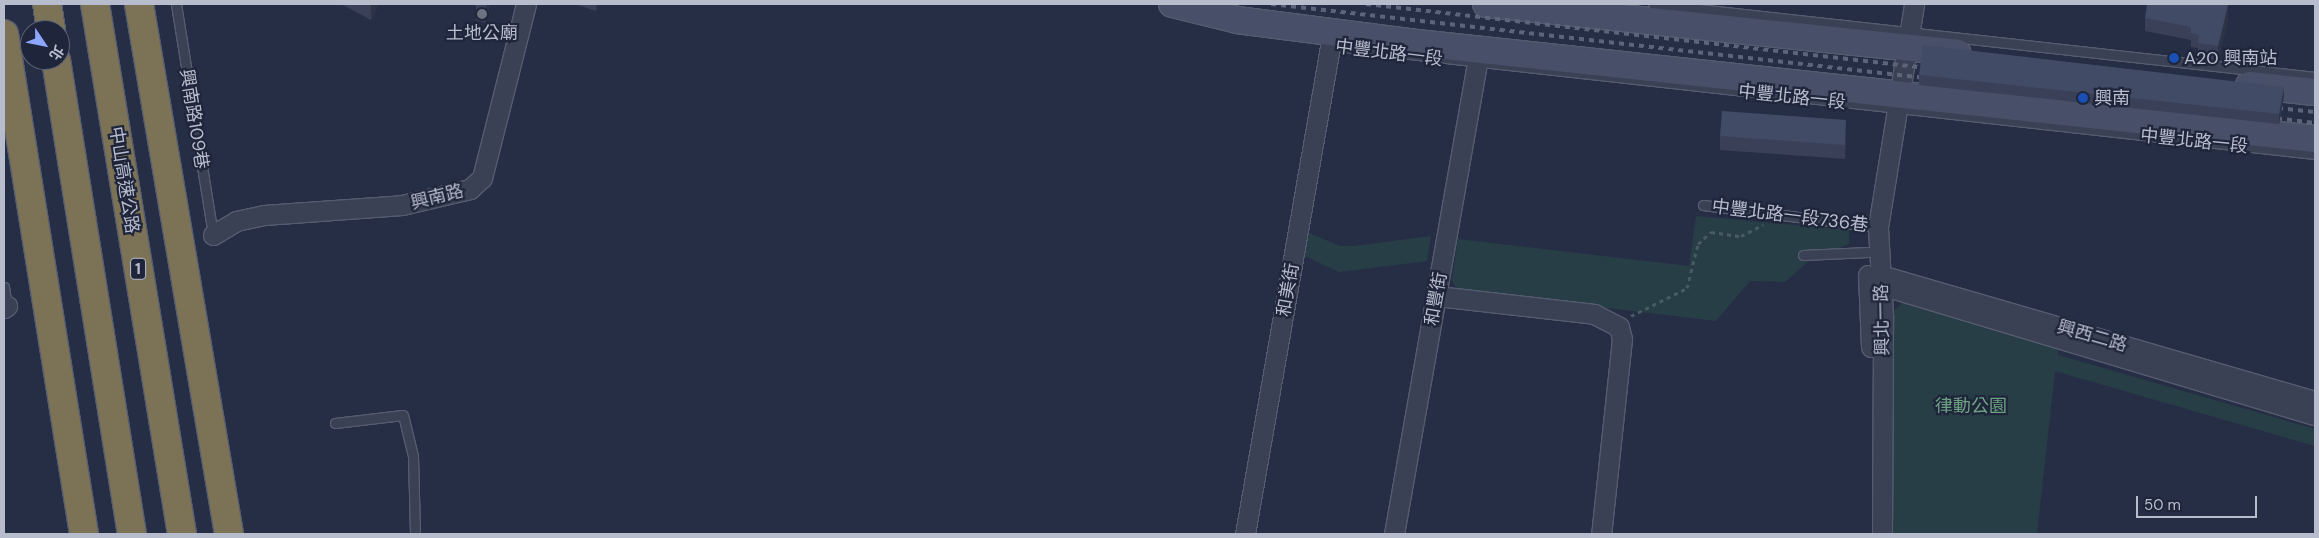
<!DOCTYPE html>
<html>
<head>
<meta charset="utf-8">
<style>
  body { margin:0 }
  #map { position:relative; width:2319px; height:538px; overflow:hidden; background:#262e46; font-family:"DM Sans","Noto Sans TC",sans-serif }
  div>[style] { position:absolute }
  .green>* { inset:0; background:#283e47 }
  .path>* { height:3px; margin-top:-1.5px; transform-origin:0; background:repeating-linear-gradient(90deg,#465b62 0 4px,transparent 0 8px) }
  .roads { filter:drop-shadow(1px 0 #565c70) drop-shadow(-1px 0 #565c70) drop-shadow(0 1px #565c70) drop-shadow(0 -1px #565c70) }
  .service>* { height:9px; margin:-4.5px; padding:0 4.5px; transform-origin:4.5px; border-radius:4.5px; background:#3b4155 }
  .minor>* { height:19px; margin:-9.5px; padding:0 9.5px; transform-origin:9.5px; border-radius:9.5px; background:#3b4155 }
  .secondary>* { height:26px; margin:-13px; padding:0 13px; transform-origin:13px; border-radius:13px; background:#484f68 }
  .motorway>* { height:28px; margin:-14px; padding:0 14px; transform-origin:14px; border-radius:14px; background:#7c7357 }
  .rail>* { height:4px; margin-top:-2px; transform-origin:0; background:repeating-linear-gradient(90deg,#5c647c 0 5px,transparent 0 10px) }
  .wall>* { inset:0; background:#394058 }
  .shaded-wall>* { inset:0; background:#2e3447 }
  .building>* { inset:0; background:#424b66 }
  .dots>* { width:14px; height:14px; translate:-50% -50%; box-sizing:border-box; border:2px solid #1f263b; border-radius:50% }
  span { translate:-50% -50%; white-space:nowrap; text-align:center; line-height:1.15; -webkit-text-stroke:4.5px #1f263b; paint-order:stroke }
  .shield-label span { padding:1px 4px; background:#1f263b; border:1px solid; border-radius:4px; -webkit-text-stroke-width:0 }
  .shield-label { font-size:16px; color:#b8bdce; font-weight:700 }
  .poi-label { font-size:18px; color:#b8bdce }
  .left { translate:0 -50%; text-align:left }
  .street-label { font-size:18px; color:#b8bdce }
  .park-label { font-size:18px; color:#6ea182 }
  .frame { position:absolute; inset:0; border:5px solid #b8bdce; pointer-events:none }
  .north { position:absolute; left:20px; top:20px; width:50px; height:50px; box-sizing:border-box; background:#1f263b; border:1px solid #5c6276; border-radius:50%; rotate:124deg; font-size:14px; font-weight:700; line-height:20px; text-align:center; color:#b8bdce }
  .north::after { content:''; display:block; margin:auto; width:18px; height:22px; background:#8da6ff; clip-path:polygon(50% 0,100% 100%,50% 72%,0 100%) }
  .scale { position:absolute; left:2136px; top:496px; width:121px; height:22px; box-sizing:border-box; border:2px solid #b8bdce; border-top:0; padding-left:6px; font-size:15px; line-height:18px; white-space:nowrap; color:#b8bdce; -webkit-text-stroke:4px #1f263b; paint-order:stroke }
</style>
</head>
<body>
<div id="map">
  <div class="green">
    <i style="clip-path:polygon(1696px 216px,1849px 230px,1849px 244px,1811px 259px,1785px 282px,1750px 281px,1716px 321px,1466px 291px,1456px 288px,1452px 280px,1458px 239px,1689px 266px)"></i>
    <i style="clip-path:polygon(1309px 233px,1340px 246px,1354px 246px,1431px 236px,1427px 261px,1339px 272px,1305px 256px)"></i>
    <i style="clip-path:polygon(1903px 302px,2058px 347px,2058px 355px,2315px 429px,2315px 446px,2055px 371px,2037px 534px,1890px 534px,1891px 314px)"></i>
  </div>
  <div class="path">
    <i style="left:1631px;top:316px;width:63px;rotate:-26.6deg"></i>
    <i style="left:1687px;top:288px;width:45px;rotate:-76deg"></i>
    <i style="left:1698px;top:244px;width:18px;rotate:-43deg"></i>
    <i style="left:1711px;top:232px;width:30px;rotate:8deg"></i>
    <i style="left:1741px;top:236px;width:25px;rotate:-27deg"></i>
  </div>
  <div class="roads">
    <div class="service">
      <i style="left:176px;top:4px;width:234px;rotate:80.9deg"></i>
      <i style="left:1653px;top:4px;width:666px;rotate:6.29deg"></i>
      <i style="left:1328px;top:45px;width:993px;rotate:6.3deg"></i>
      <i style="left:1703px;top:205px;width:176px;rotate:7.2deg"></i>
      <i style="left:1803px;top:255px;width:65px;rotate:-2.6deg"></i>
      <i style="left:4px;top:287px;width:19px;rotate:81deg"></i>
      <i style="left:335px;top:423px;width:68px;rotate:-6.7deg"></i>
      <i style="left:403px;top:415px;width:42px;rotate:76.3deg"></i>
      <i style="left:413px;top:456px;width:78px;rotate:88.5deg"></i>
    </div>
    <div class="minor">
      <i style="left:213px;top:235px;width:27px;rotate:-31deg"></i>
      <i style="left:236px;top:221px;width:29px;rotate:-12deg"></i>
      <i style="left:264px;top:215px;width:138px;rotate:-4.1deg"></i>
      <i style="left:402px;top:205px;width:70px;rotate:-13.2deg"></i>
      <i style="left:470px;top:189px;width:16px;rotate:-43deg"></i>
      <i style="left:482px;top:178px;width:179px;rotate:-75.8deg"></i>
      <i style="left:1868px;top:275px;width:72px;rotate:87.6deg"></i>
      <i style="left:1870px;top:279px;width:12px;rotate:-20deg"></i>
      <i style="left:1881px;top:275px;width:452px;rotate:16.2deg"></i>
      <i style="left:1874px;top:283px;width:460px;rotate:16.7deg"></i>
      <i style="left:1437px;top:296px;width:158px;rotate:6.5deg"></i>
      <i style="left:1594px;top:314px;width:28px;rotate:27deg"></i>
      <i style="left:1619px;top:327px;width:12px;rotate:76deg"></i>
      <i style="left:1622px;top:339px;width:196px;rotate:96.1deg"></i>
      <i style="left:4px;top:308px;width:4px;rotate:-34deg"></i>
      <i style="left:1245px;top:534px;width:495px;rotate:-80.1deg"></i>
      <i style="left:1394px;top:534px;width:477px;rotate:-80deg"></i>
      <i style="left:1882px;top:534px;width:219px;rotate:-89.7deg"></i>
      <i style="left:1883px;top:315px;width:88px;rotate:-93.3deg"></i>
      <i style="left:1878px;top:227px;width:226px;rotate:-80.8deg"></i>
    </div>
    <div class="secondary">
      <i style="left:1172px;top:4px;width:67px;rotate:13.8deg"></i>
      <i style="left:1237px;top:20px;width:181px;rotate:7.3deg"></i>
      <i style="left:1417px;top:43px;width:903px;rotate:6.1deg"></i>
      <i style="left:1486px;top:4px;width:474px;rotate:5.9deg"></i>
      <i style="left:2249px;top:85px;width:66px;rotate:6.1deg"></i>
    </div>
    <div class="motorway">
      <i style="left:47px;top:4px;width:26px;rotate:81deg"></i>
      <i style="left:95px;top:4px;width:537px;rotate:80.68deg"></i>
      <i style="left:139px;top:4px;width:538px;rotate:80.36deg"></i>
      <i style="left:4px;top:34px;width:506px;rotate:80.91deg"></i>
      <i style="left:56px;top:60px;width:480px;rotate:80.9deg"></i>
    </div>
  </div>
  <div class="rail">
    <i style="left:1271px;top:4px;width:667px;rotate:6.45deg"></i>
    <i style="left:1366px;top:4px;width:573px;rotate:6.52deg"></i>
    <i style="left:2268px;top:107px;width:47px;rotate:6.1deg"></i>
    <i style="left:2267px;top:117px;width:48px;rotate:7.1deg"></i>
  </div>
  <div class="wall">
    <i style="clip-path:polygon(341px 4px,379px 4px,371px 20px)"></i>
    <i style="clip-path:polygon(476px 4px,489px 4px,489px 9px,485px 23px,476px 20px)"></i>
    <i style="clip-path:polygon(575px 4px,598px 4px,596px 11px)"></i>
    <i style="clip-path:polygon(2145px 18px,2228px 19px,2218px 60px,2198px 57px,2198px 48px,2191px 47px,2191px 40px,2145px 31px)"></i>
    <i style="clip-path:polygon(1919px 75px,2284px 96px,2279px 124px,1919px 85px)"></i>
    <i style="clip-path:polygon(1846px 134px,1845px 159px,1720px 150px,1720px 136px)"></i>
  </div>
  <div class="shaded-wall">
    <i style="clip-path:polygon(371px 4px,379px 4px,371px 20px)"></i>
    <i style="clip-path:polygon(486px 4px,489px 4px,489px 9px,485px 23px)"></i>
    <i style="clip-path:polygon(596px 4px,598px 4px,596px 11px)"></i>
    <i style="clip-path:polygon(2228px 5px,2228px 19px,2218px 60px,2218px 46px)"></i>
    <i style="clip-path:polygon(2284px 87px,2284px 96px,2279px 124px,2279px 114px)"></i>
    <i style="clip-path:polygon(1846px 120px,1846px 134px,1845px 159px,1845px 145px)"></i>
  </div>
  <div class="building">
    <i style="clip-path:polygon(2147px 4px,2211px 4px,2228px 5px,2218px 46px,2198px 43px,2199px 35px,2191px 33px,2191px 27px,2145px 18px)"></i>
    <i style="clip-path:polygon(1923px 45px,2284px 87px,2279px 114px,1919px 75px)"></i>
    <i style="clip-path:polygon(1722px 111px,1846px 120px,1845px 145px,1720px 136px)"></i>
  </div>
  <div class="dots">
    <i style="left:482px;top:14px;background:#6b7280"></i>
    <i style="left:2174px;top:58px;background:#1a4fb4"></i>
    <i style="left:2083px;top:98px;background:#1a4fb4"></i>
  </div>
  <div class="shield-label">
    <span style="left:138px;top:269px">1</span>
  </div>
  <div class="poi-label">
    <span style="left:482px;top:33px">土地公廟</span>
    <span class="left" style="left:2184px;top:58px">A20 興南站</span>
    <span class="left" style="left:2094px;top:98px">興南</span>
  </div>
  <div class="street-label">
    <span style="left:1389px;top:53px;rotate:7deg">中豐北路一段</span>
    <span style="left:1792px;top:97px;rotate:6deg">中豐北路一段</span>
    <span style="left:194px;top:119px;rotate:81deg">興南路109巷</span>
    <span style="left:2194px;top:141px;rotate:6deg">中豐北路一段</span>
    <span style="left:124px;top:180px;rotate:81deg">中山高速公路</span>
    <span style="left:437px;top:197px;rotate:-14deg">興南路</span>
    <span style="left:1790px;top:216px;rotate:7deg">中豐北路一段736巷</span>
    <span style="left:1288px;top:290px;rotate:-80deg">和美街</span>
    <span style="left:1436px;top:299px;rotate:-80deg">和豐街</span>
    <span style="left:1882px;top:320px;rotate:-91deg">興北一路</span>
    <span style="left:2092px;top:336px;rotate:16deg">興西二路</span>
  </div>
  <div class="park-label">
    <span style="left:1971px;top:406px">律動公園</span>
  </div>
  <div class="frame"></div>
  <div class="north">北</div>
  <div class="scale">50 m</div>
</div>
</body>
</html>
